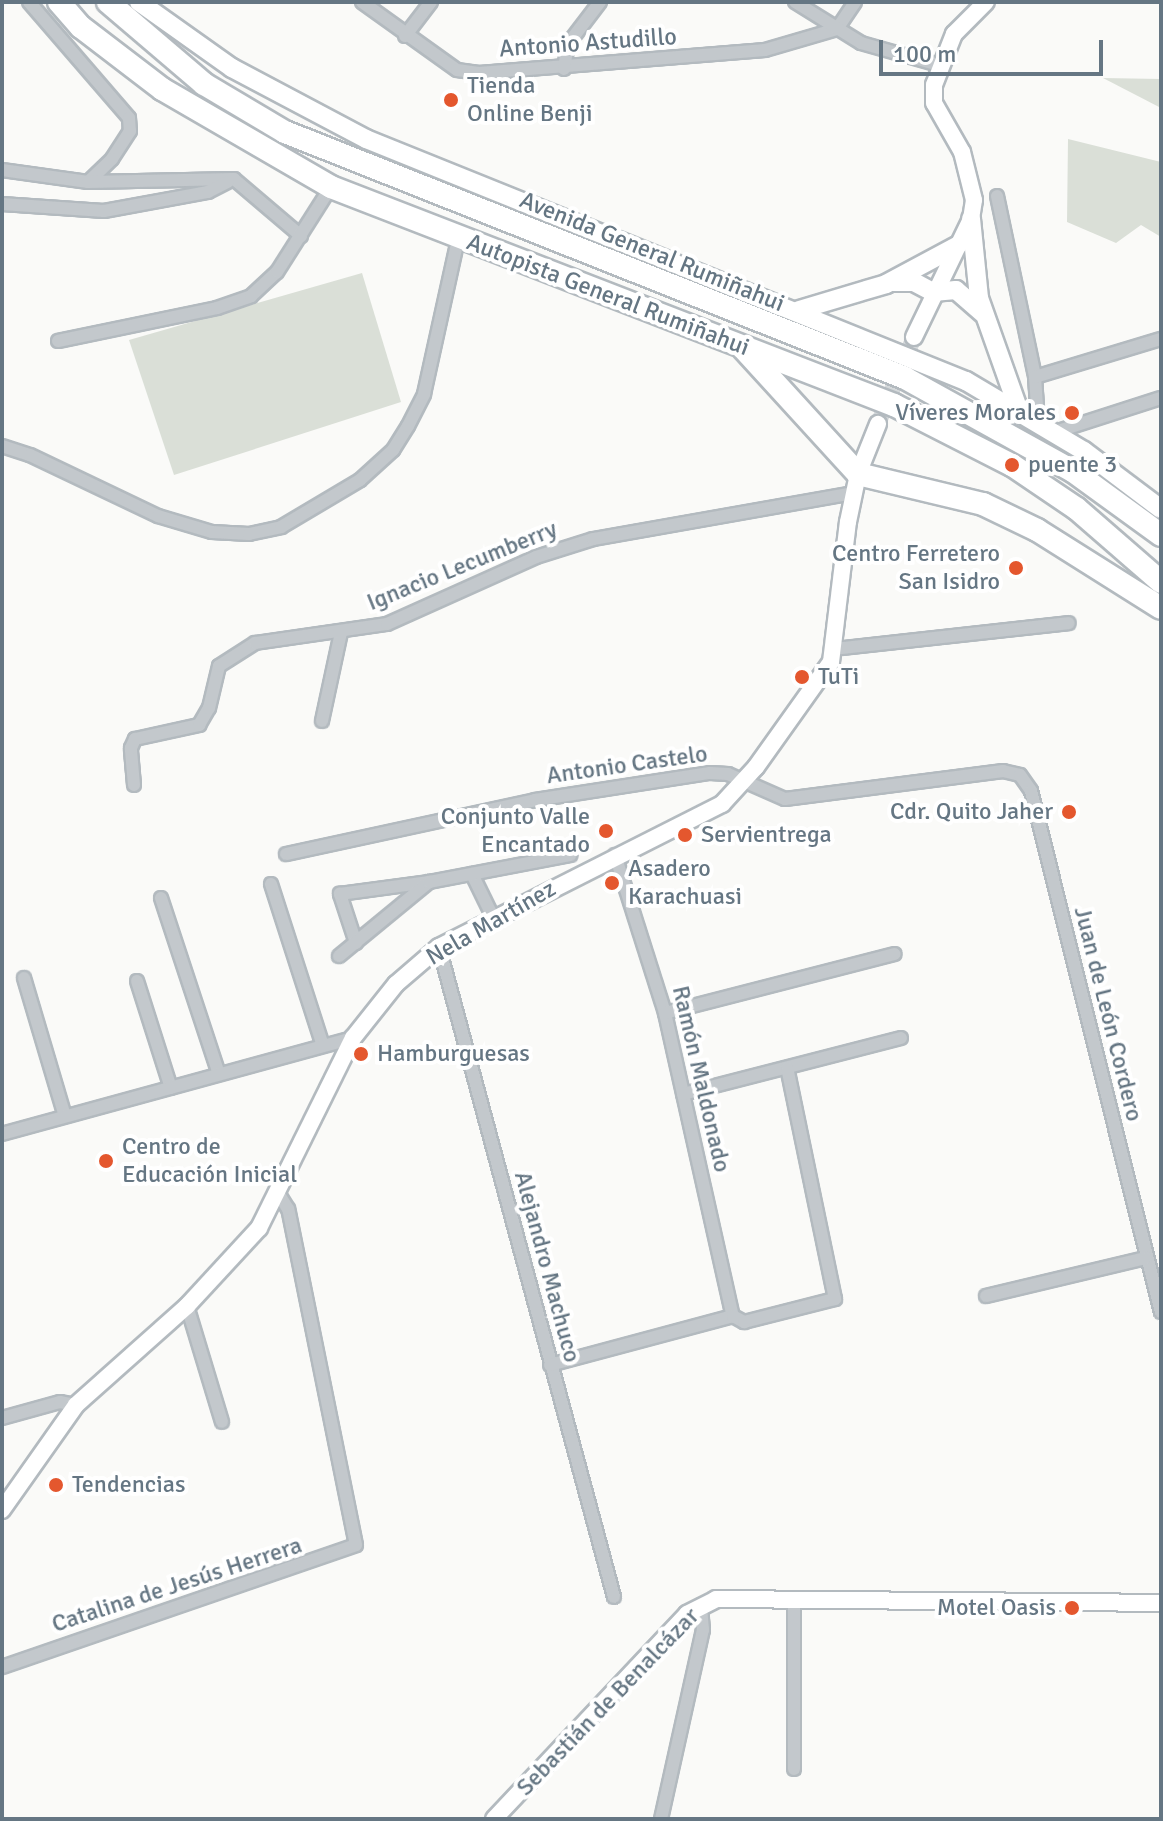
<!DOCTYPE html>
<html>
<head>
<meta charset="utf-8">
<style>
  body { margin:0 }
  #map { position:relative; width:1163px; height:1821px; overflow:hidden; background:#fafaf8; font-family:Signika,sans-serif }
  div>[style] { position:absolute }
  .green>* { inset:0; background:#dadfd7 }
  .secondary-tunnel>* { height:16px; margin-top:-8px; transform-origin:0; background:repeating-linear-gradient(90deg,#d5d9db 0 16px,transparent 0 24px) }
  .roads { filter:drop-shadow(2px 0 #b3babf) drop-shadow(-2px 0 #b3babf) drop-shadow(0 2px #b3babf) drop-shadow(0 -2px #b3babf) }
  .street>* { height:12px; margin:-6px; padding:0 6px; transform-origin:6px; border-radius:6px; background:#c3c8cc }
  .secondary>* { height:16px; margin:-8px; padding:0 8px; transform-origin:8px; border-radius:8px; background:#fff }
  .primary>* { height:18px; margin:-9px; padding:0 9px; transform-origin:9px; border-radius:9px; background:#fff }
  .highway>* { height:22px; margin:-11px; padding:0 11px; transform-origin:11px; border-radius:11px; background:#fff }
  .dots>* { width:22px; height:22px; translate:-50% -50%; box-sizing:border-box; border:4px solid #fff; border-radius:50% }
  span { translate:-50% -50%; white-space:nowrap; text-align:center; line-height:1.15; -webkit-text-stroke:8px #fff; paint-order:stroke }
  .street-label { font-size:24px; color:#657683 }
  .poi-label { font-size:24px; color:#657683 }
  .left { translate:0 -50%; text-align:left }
  .right { translate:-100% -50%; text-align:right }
  .frame { position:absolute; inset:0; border:4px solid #657683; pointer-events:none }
  .scale { position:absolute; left:879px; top:40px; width:224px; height:36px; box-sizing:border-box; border:4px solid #657683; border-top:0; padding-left:10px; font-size:24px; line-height:28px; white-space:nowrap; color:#657683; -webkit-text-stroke:6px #fff; paint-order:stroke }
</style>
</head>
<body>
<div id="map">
  <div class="green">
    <i style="clip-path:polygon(1103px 78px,1161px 79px,1161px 108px)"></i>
    <i style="clip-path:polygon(1068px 139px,1161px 162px,1161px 237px,1141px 225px,1116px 243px,1067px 222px)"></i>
    <i style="clip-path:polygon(362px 273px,401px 402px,174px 475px,129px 340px)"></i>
  </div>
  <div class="secondary-tunnel">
    <i style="left:878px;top:424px;width:94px;rotate:-67.5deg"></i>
  </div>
  <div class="roads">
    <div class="street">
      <i style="left:29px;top:2px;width:153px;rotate:49.2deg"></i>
      <i style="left:129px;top:118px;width:13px;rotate:86deg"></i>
      <i style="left:130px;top:131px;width:33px;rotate:123deg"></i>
      <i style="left:112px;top:159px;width:33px;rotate:136deg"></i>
      <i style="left:362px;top:2px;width:117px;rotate:35.6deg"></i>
      <i style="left:457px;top:70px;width:22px;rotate:8deg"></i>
      <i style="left:479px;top:73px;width:287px;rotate:-4.6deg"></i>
      <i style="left:765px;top:50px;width:75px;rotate:-16.3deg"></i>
      <i style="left:837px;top:29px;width:32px;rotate:-56deg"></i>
      <i style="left:795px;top:2px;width:78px;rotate:31.8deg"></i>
      <i style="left:861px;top:43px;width:81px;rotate:15.8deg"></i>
      <i style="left:405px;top:36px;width:43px;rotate:-52.6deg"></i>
      <i style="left:564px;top:69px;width:25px;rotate:-81deg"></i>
      <i style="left:568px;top:44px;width:53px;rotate:-52.7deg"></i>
      <i style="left:2px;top:170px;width:87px;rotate:7.9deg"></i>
      <i style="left:88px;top:182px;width:146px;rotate:-1.2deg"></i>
      <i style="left:234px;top:179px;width:88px;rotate:40.4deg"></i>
      <i style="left:997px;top:196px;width:185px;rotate:78.1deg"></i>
      <i style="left:1035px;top:377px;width:44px;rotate:86.1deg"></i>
      <i style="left:2px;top:204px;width:102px;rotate:3.9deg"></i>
      <i style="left:104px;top:211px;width:106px;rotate:-10.4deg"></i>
      <i style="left:208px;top:192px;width:22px;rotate:-27deg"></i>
      <i style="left:58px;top:341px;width:162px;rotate:-11.7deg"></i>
      <i style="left:217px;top:308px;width:36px;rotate:-19deg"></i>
      <i style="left:251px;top:296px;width:35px;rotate:-43deg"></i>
      <i style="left:277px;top:272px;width:101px;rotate:-57.6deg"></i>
      <i style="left:1035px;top:377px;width:132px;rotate:-16.8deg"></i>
      <i style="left:1055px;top:432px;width:111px;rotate:-17.8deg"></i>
      <i style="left:2px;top:446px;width:29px;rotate:18deg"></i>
      <i style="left:30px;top:455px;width:142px;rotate:25.5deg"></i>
      <i style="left:158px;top:516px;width:56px;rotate:16.5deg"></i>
      <i style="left:212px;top:532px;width:37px;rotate:3deg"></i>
      <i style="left:249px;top:534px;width:33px;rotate:-12deg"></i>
      <i style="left:281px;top:527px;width:92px;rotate:-30.7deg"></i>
      <i style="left:360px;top:480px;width:45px;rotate:-42.3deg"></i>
      <i style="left:393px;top:450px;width:28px;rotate:-58deg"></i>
      <i style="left:408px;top:426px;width:36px;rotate:-63deg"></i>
      <i style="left:424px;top:394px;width:159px;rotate:-77.6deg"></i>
      <i style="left:834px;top:649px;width:236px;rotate:-6.3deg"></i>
      <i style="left:322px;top:721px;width:91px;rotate:-77.9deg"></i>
      <i style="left:134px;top:785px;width:37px;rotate:-95deg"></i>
      <i style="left:131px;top:748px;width:10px;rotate:-66deg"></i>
      <i style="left:135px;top:739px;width:66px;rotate:-12.3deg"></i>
      <i style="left:199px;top:725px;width:20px;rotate:-60deg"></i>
      <i style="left:209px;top:708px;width:43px;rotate:-76.6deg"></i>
      <i style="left:219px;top:666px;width:43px;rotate:-32.6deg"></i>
      <i style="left:255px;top:643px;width:133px;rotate:-8.2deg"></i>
      <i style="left:387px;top:624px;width:163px;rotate:-24.2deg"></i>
      <i style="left:536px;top:557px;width:60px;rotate:-17.5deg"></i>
      <i style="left:593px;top:539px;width:265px;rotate:-10deg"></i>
      <i style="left:286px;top:854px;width:255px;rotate:-12.2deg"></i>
      <i style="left:535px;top:800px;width:177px;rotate:-8.8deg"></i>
      <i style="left:710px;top:773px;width:18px;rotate:3deg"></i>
      <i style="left:728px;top:774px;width:62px;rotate:23.7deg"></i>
      <i style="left:785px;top:799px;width:220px;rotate:-7.3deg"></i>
      <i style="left:1003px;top:771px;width:17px;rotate:13deg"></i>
      <i style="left:1020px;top:775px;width:19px;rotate:55deg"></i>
      <i style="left:1031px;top:791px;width:537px;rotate:75.99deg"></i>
      <i style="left:615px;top:855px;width:166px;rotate:72.4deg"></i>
      <i style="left:665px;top:1013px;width:311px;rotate:77.4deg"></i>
      <i style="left:472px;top:874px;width:48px;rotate:64deg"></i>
      <i style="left:271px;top:884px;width:170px;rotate:72.2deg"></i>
      <i style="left:161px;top:898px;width:185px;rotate:71.8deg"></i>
      <i style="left:356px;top:943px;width:52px;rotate:-108.1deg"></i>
      <i style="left:340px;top:894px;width:90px;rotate:-7.7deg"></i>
      <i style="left:439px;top:947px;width:673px;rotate:74.93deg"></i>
      <i style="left:339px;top:956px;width:117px;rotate:-39.4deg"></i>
      <i style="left:429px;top:882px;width:144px;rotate:-10.8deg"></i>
      <i style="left:24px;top:978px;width:144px;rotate:73.5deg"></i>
      <i style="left:137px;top:981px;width:112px;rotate:72.4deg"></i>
      <i style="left:665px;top:1013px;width:237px;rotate:-14.4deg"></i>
      <i style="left:683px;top:1094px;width:225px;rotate:-14.4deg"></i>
      <i style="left:2px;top:1134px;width:364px;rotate:-15.3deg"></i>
      <i style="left:986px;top:1296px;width:164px;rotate:-13.4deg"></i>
      <i style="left:187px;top:1306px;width:121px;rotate:73.2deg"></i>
      <i style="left:550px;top:1365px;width:189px;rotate:-15deg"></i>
      <i style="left:733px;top:1316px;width:13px;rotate:29deg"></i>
      <i style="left:744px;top:1322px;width:94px;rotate:-14.2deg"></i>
      <i style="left:835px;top:1299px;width:236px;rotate:-101.7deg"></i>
      <i style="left:2px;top:1418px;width:60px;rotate:-15.4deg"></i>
      <i style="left:60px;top:1402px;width:16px;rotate:11deg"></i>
      <i style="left:2px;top:1667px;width:374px;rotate:-19deg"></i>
      <i style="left:356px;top:1545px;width:343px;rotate:-101.4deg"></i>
      <i style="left:288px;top:1209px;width:15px;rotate:-122deg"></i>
      <i style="left:794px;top:1769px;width:167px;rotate:-90deg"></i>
      <i style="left:661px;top:1819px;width:194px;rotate:-77.5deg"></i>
      <i style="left:703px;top:1630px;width:25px;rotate:-95deg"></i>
    </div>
    <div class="secondary">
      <i style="left:914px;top:337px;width:131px;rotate:-64.2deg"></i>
      <i style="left:971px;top:219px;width:19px;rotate:-81deg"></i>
      <i style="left:974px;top:200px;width:49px;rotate:-104deg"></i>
      <i style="left:962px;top:152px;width:56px;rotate:-119.7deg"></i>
      <i style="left:934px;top:103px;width:18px;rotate:-90deg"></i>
      <i style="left:934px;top:85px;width:55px;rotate:-68.6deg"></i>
      <i style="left:954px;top:34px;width:45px;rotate:-45deg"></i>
      <i style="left:2px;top:1510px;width:128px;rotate:-54.8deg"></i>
      <i style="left:76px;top:1405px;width:149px;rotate:-41.7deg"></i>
      <i style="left:187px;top:1306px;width:106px;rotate:-47.3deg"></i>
      <i style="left:259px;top:1228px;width:212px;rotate:-63.7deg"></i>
      <i style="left:353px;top:1038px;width:69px;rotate:-51.5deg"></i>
      <i style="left:396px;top:984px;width:57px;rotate:-40.7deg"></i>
      <i style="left:439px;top:947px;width:317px;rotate:-26.8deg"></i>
      <i style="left:722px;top:804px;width:50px;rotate:-47.4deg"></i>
      <i style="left:756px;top:767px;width:129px;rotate:-54.5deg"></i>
      <i style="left:831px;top:662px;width:141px;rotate:-83.1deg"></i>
      <i style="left:848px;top:522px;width:49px;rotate:-78.2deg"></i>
      <i style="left:858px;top:474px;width:54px;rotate:-68.2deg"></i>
      <i style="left:494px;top:1819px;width:282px;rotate:-46.7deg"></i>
      <i style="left:687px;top:1614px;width:33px;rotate:-27deg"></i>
      <i style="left:716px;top:1599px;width:445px;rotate:0.5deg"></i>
    </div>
    <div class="primary">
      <i style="left:139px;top:2px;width:114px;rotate:35.4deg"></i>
      <i style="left:232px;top:68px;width:152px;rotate:27.9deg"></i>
      <i style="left:366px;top:139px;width:647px;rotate:21.97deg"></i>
      <i style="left:966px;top:381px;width:137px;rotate:30.7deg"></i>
      <i style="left:1084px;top:451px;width:96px;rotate:37deg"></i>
      <i style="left:971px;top:219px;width:79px;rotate:84.2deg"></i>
      <i style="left:979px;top:298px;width:117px;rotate:70.5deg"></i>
      <i style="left:893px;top:282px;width:21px"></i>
      <i style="left:914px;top:282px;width:21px;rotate:28deg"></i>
      <i style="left:933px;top:292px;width:23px;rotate:-5deg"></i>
      <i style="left:956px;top:290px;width:35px;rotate:41deg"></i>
      <i style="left:799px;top:310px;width:91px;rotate:-16.6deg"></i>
      <i style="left:886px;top:284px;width:81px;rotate:-28.2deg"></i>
    </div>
    <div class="highway">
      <i style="left:59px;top:2px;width:33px;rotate:49deg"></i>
      <i style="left:81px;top:27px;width:102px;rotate:37.4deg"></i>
      <i style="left:162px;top:89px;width:195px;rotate:30.1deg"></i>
      <i style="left:331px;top:187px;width:604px;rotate:21.17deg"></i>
      <i style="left:894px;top:405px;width:132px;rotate:27deg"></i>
      <i style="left:1012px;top:465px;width:78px;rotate:34.1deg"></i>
      <i style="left:1077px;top:509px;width:111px;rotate:41deg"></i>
      <i style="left:108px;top:2px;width:126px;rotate:40.5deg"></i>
      <i style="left:204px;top:84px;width:94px;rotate:30.7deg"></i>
      <i style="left:285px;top:132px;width:667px;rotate:21.64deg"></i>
      <i style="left:905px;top:378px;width:192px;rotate:29deg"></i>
      <i style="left:1073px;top:471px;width:109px;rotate:36deg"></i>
      <i style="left:744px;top:349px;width:169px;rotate:47.6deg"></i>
      <i style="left:858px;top:474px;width:129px;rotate:13.5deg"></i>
      <i style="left:983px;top:504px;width:60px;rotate:25.7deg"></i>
      <i style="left:1037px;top:530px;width:146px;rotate:32.2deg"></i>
    </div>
  </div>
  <div class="dots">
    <i style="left:451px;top:100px;background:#e4572e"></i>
    <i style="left:1072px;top:413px;background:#e4572e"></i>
    <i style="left:1012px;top:465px;background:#e4572e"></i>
    <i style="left:1016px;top:568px;background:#e4572e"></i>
    <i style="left:802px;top:677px;background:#e4572e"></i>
    <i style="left:1069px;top:812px;background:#e4572e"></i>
    <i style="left:606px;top:831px;background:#e4572e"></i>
    <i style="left:685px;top:835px;background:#e4572e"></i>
    <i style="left:612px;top:883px;background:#e4572e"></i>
    <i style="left:361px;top:1054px;background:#e4572e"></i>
    <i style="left:106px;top:1161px;background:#e4572e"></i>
    <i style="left:56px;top:1485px;background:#e4572e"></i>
    <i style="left:1072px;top:1608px;background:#e4572e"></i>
  </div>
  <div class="street-label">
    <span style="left:588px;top:43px;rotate:-4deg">Antonio Astudillo</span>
    <span style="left:652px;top:252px;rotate:22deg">Avenida General Rumiñahui</span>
    <span style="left:608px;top:295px;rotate:21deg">Autopista General Rumiñahui</span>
    <span style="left:462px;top:566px;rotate:-22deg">Ignacio Lecumberry</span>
    <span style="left:627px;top:765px;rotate:-8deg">Antonio Castelo</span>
    <span style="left:491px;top:923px;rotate:-30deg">Nela Martínez</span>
    <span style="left:1108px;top:1014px;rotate:76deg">Juan de León Cordero</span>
    <span style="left:701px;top:1079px;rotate:77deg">Ramón Maldonado</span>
    <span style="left:547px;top:1267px;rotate:75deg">Alejandro Machuco</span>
    <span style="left:177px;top:1585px;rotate:-18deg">Catalina de Jesús Herrera</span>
    <span style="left:608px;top:1702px;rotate:-46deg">Sebastián de Benalcázar</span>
  </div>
  <div class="poi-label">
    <span class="left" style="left:467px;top:100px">Tienda<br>Online Benji</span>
    <span class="right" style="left:1056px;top:413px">Víveres Morales</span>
    <span class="left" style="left:1028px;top:465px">puente 3</span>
    <span class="right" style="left:1000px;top:568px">Centro Ferretero<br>San Isidro</span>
    <span class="left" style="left:818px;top:677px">TuTi</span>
    <span class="right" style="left:1053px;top:812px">Cdr. Quito Jaher</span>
    <span class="right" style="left:590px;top:831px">Conjunto Valle<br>Encantado</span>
    <span class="left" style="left:701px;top:835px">Servientrega</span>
    <span class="left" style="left:628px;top:883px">Asadero<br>Karachuasi</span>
    <span class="left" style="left:377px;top:1054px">Hamburguesas</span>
    <span class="left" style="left:122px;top:1161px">Centro de<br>Educación Inicial</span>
    <span class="left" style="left:72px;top:1485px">Tendencias</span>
    <span class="right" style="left:1056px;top:1608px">Motel Oasis</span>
  </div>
  <div class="frame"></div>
  <div class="scale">100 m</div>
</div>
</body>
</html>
